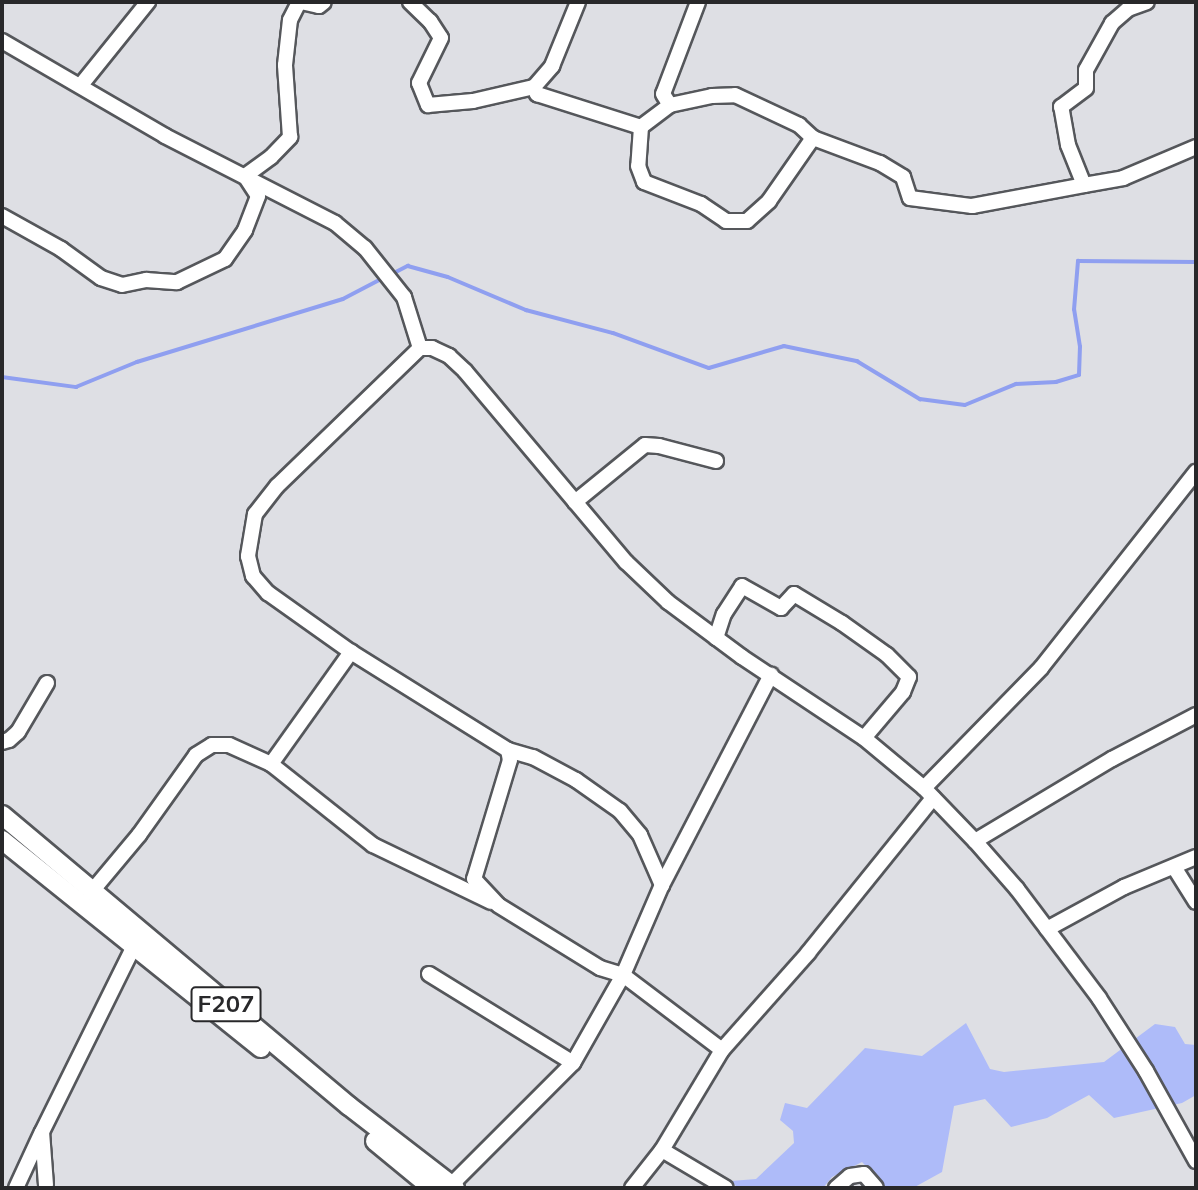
<!DOCTYPE html>
<html>
<head>
<meta charset="utf-8">
<style>
  body { margin:0 }
  #map { position:relative; width:1198px; height:1190px; overflow:hidden; background:#dedfe4; font-family:Mulish,sans-serif }
  div>[style] { position:absolute }
  .green>* { inset:0; background:#aebbf9 }
  .stream>* { height:3.5px; margin:-1.75px; padding:0 1.75px; transform-origin:1.75px; border-radius:1.75px; background:#8f9ff0 }
  .roads { filter:drop-shadow(2px 0 #55575b) drop-shadow(-2px 0 #55575b) drop-shadow(0 2px #55575b) drop-shadow(0 -2px #55575b) }
  .minor>* { height:14px; margin:-7px; padding:0 7px; transform-origin:7px; border-radius:7px; background:#fff }
  .major>* { height:18px; margin:-9px; padding:0 9px; transform-origin:9px; border-radius:9px; background:#fff }
  span { translate:-50% -50%; white-space:nowrap; text-align:center; line-height:1.15; -webkit-text-stroke:7px #fff; paint-order:stroke }
  .shield-label span { padding:2px 5px; background:#fff; border:2px solid; border-radius:5px; -webkit-text-stroke-width:0 }
  .shield-label { font-size:24px; color:#28282a; font-weight:700 }
  .frame { position:absolute; inset:0; border:4px solid #28282a; pointer-events:none }
</style>
</head>
<body>
<div id="map">
  <div class="green">
    <i style="clip-path:polygon(966px 1023px,990px 1069px,1004px 1072px,1104px 1062px,1155px 1024px,1175px 1027px,1185px 1044px,1196px 1045px,1196px 1095px,1182px 1103px,1114px 1118px,1089px 1095px,1047px 1118px,1011px 1127px,985px 1099px,954px 1106px,942px 1172px,913px 1188px,887px 1188px,862px 1162px,832px 1177px,823px 1188px,738px 1188px,731px 1181px,756px 1179px,794px 1143px,793px 1131px,780px 1120px,785px 1103px,807px 1108px,865px 1048px,922px 1056px)"></i>
  </div>
  <div class="stream">
    <i style="left:392px;top:274px;width:18px;rotate:-27deg"></i>
    <i style="left:408px;top:266px;width:41px;rotate:15.4deg"></i>
    <i style="left:448px;top:277px;width:85px;rotate:22.9deg"></i>
    <i style="left:526px;top:310px;width:90px;rotate:14.8deg"></i>
    <i style="left:613px;top:333px;width:102px;rotate:20deg"></i>
    <i style="left:709px;top:368px;width:78px;rotate:-16.3deg"></i>
    <i style="left:784px;top:346px;width:75px;rotate:11.6deg"></i>
    <i style="left:857px;top:361px;width:74px;rotate:31.1deg"></i>
    <i style="left:920px;top:399px;width:45px;rotate:7.6deg"></i>
    <i style="left:965px;top:405px;width:55px;rotate:-22.4deg"></i>
    <i style="left:1016px;top:384px;width:40px;rotate:-2.9deg"></i>
    <i style="left:1056px;top:382px;width:24px;rotate:-17deg"></i>
    <i style="left:1079px;top:375px;width:28px;rotate:-88deg"></i>
    <i style="left:1080px;top:347px;width:37px;rotate:-99deg"></i>
    <i style="left:1074px;top:310px;width:49px;rotate:-85.3deg"></i>
    <i style="left:1078px;top:261px;width:118px;rotate:0.5deg"></i>
    <i style="left:2px;top:377px;width:75px;rotate:7.7deg"></i>
    <i style="left:76px;top:387px;width:66px;rotate:-22.3deg"></i>
    <i style="left:137px;top:362px;width:215px;rotate:-17deg"></i>
    <i style="left:343px;top:299px;width:47px;rotate:-27.6deg"></i>
  </div>
  <div class="roads">
    <div class="minor">
      <i style="left:301px;top:2px;width:18px;rotate:13deg"></i>
      <i style="left:319px;top:6px;width:6px;rotate:-39deg"></i>
      <i style="left:410px;top:2px;width:28px;rotate:44deg"></i>
      <i style="left:430px;top:21px;width:20px;rotate:57deg"></i>
      <i style="left:441px;top:38px;width:50px;rotate:116.1deg"></i>
      <i style="left:419px;top:83px;width:24px;rotate:68deg"></i>
      <i style="left:428px;top:105px;width:45px;rotate:-5.1deg"></i>
      <i style="left:473px;top:101px;width:63px;rotate:-12.9deg"></i>
      <i style="left:534px;top:87px;width:28px;rotate:-49deg"></i>
      <i style="left:552px;top:66px;width:69px;rotate:-67.9deg"></i>
      <i style="left:698px;top:2px;width:98px;rotate:110.8deg"></i>
      <i style="left:663px;top:94px;width:13px;rotate:58deg"></i>
      <i style="left:670px;top:105px;width:43px;rotate:-12.1deg"></i>
      <i style="left:712px;top:96px;width:23px;rotate:-2deg"></i>
      <i style="left:735px;top:95px;width:71px;rotate:25.1deg"></i>
      <i style="left:799px;top:125px;width:19px;rotate:43deg"></i>
      <i style="left:813px;top:138px;width:72px;rotate:20.5deg"></i>
      <i style="left:880px;top:163px;width:27px;rotate:31deg"></i>
      <i style="left:903px;top:177px;width:22px;rotate:72deg"></i>
      <i style="left:910px;top:198px;width:63px;rotate:7.4deg"></i>
      <i style="left:972px;top:206px;width:114px;rotate:-10.6deg"></i>
      <i style="left:1084px;top:185px;width:43px;rotate:-111.8deg"></i>
      <i style="left:1068px;top:145px;width:39px;rotate:-100deg"></i>
      <i style="left:1061px;top:107px;width:31px;rotate:-37deg"></i>
      <i style="left:1086px;top:88px;width:18px;rotate:-90deg"></i>
      <i style="left:1086px;top:70px;width:54px;rotate:-61deg"></i>
      <i style="left:1112px;top:23px;width:21px;rotate:-41deg"></i>
      <i style="left:1128px;top:9px;width:20px;rotate:-20deg"></i>
      <i style="left:2px;top:41px;width:189px;rotate:30.2deg"></i>
      <i style="left:165px;top:136px;width:191px;rotate:27.1deg"></i>
      <i style="left:335px;top:223px;width:39px;rotate:40deg"></i>
      <i style="left:365px;top:248px;width:63px;rotate:51.5deg"></i>
      <i style="left:404px;top:297px;width:53px;rotate:72.6deg"></i>
      <i style="left:420px;top:348px;width:12px"></i>
      <i style="left:432px;top:348px;width:19px;rotate:25deg"></i>
      <i style="left:449px;top:356px;width:22px;rotate:43deg"></i>
      <i style="left:465px;top:371px;width:250px;rotate:49.9deg"></i>
      <i style="left:626px;top:562px;width:58px;rotate:43.6deg"></i>
      <i style="left:668px;top:602px;width:92px;rotate:36.6deg"></i>
      <i style="left:742px;top:657px;width:146px;rotate:33.6deg"></i>
      <i style="left:864px;top:738px;width:78px;rotate:39.8deg"></i>
      <i style="left:924px;top:788px;width:74px;rotate:46.1deg"></i>
      <i style="left:975px;top:841px;width:64px;rotate:48.8deg"></i>
      <i style="left:1017px;top:889px;width:136px;rotate:53deg"></i>
      <i style="left:1099px;top:998px;width:87px;rotate:57.2deg"></i>
      <i style="left:1146px;top:1071px;width:103px;rotate:60.9deg"></i>
      <i style="left:81px;top:85px;width:107px;rotate:-51.1deg"></i>
      <i style="left:534px;top:87px;width:8px;rotate:67deg"></i>
      <i style="left:537px;top:94px;width:109px;rotate:17.6deg"></i>
      <i style="left:670px;top:105px;width:36px;rotate:143deg"></i>
      <i style="left:641px;top:127px;width:39px;rotate:94deg"></i>
      <i style="left:638px;top:166px;width:17px;rotate:69deg"></i>
      <i style="left:644px;top:182px;width:61px;rotate:21.1deg"></i>
      <i style="left:701px;top:204px;width:30px;rotate:34deg"></i>
      <i style="left:726px;top:221px;width:21px"></i>
      <i style="left:747px;top:221px;width:30px;rotate:-42deg"></i>
      <i style="left:769px;top:201px;width:77px;rotate:-55.1deg"></i>
      <i style="left:1084px;top:185px;width:40px;rotate:-10deg"></i>
      <i style="left:1123px;top:178px;width:79px;rotate:-23deg"></i>
      <i style="left:2px;top:216px;width:68px;rotate:29.2deg"></i>
      <i style="left:61px;top:249px;width:49px;rotate:35.9deg"></i>
      <i style="left:101px;top:278px;width:22px;rotate:18deg"></i>
      <i style="left:122px;top:285px;width:25px;rotate:-12deg"></i>
      <i style="left:146px;top:280px;width:31px;rotate:4deg"></i>
      <i style="left:177px;top:282px;width:53px;rotate:-25.6deg"></i>
      <i style="left:225px;top:259px;width:35px;rotate:-55deg"></i>
      <i style="left:245px;top:230px;width:36px;rotate:-69deg"></i>
      <i style="left:258px;top:196px;width:24px;rotate:-123deg"></i>
      <i style="left:245px;top:176px;width:32px;rotate:-36deg"></i>
      <i style="left:271px;top:157px;width:28px;rotate:-46deg"></i>
      <i style="left:290px;top:137px;width:72px;rotate:-94deg"></i>
      <i style="left:285px;top:65px;width:45px;rotate:-83.7deg"></i>
      <i style="left:290px;top:20px;width:20px;rotate:-63deg"></i>
      <i style="left:420px;top:348px;width:199px;rotate:136deg"></i>
      <i style="left:277px;top:486px;width:36px;rotate:128deg"></i>
      <i style="left:255px;top:514px;width:43px;rotate:99.5deg"></i>
      <i style="left:248px;top:556px;width:21px;rotate:76deg"></i>
      <i style="left:253px;top:576px;width:23px;rotate:49deg"></i>
      <i style="left:268px;top:593px;width:102px;rotate:35.4deg"></i>
      <i style="left:351px;top:652px;width:185px;rotate:32deg"></i>
      <i style="left:508px;top:750px;width:10px;rotate:79deg"></i>
      <i style="left:510px;top:760px;width:124px;rotate:106.8deg"></i>
      <i style="left:474px;top:879px;width:35px;rotate:47deg"></i>
      <i style="left:498px;top:905px;width:120px;rotate:31.7deg"></i>
      <i style="left:600px;top:968px;width:24px;rotate:17deg"></i>
      <i style="left:623px;top:975px;width:124px;rotate:37.1deg"></i>
      <i style="left:575px;top:502px;width:90px;rotate:-39.2deg"></i>
      <i style="left:645px;top:445px;width:14px;rotate:4deg"></i>
      <i style="left:659px;top:446px;width:59px;rotate:14.7deg"></i>
      <i style="left:716px;top:638px;width:25px;rotate:-72deg"></i>
      <i style="left:724px;top:614px;width:33px;rotate:-57deg"></i>
      <i style="left:742px;top:586px;width:45px;rotate:29.4deg"></i>
      <i style="left:781px;top:608px;width:19px;rotate:-47deg"></i>
      <i style="left:794px;top:594px;width:56px;rotate:31.1deg"></i>
      <i style="left:842px;top:623px;width:55px;rotate:35.4deg"></i>
      <i style="left:887px;top:655px;width:31px;rotate:45deg"></i>
      <i style="left:909px;top:677px;width:16px;rotate:112deg"></i>
      <i style="left:903px;top:692px;width:60px;rotate:130.3deg"></i>
      <i style="left:2px;top:742px;width:7px;rotate:-16deg"></i>
      <i style="left:9px;top:740px;width:12px;rotate:-42deg"></i>
      <i style="left:18px;top:732px;width:57px;rotate:-59.4deg"></i>
      <i style="left:508px;top:750px;width:26px;rotate:16deg"></i>
      <i style="left:533px;top:757px;width:49px;rotate:28.1deg"></i>
      <i style="left:576px;top:780px;width:54px;rotate:35.2deg"></i>
      <i style="left:620px;top:811px;width:31px;rotate:50deg"></i>
      <i style="left:640px;top:835px;width:55px;rotate:66.3deg"></i>
      <i style="left:271px;top:764px;width:130px;rotate:38.5deg"></i>
      <i style="left:373px;top:845px;width:131px;rotate:25.8deg"></i>
      <i style="left:924px;top:788px;width:168px;rotate:-45.7deg"></i>
      <i style="left:1041px;top:668px;width:250px;rotate:-51.7deg"></i>
      <i style="left:975px;top:841px;width:160px;rotate:-30.9deg"></i>
      <i style="left:1112px;top:759px;width:95px;rotate:-27.6deg"></i>
      <i style="left:1174px;top:867px;width:41px;rotate:57.8deg"></i>
      <i style="left:93px;top:890px;width:72px;rotate:-50.1deg"></i>
      <i style="left:139px;top:835px;width:98px;rotate:-54.5deg"></i>
      <i style="left:196px;top:755px;width:19px;rotate:-32deg"></i>
      <i style="left:212px;top:745px;width:17px"></i>
      <i style="left:229px;top:745px;width:46px;rotate:24.3deg"></i>
      <i style="left:271px;top:764px;width:138px;rotate:-54.5deg"></i>
      <i style="left:1047px;top:929px;width:88px;rotate:-28.6deg"></i>
      <i style="left:1124px;top:887px;width:78px;rotate:-22.6deg"></i>
      <i style="left:429px;top:974px;width:169px;rotate:31.7deg"></i>
      <i style="left:662px;top:1150px;width:74px;rotate:30.7deg"></i>
      <i style="left:46px;top:1185px;width:53px;rotate:-94.3deg"></i>
      <i style="left:42px;top:1132px;width:208px;rotate:-63.7deg"></i>
      <i style="left:451px;top:1185px;width:173px;rotate:-45deg"></i>
      <i style="left:573px;top:1063px;width:101px;rotate:-60.4deg"></i>
      <i style="left:623px;top:975px;width:98px;rotate:-66.6deg"></i>
      <i style="left:662px;top:885px;width:237px;rotate:-62.6deg"></i>
      <i style="left:16px;top:1188px;width:60px;rotate:-65.2deg"></i>
      <i style="left:632px;top:1188px;width:48px;rotate:-51.7deg"></i>
      <i style="left:662px;top:1150px;width:117px;rotate:-59deg"></i>
      <i style="left:722px;top:1050px;width:130px;rotate:-48.4deg"></i>
      <i style="left:808px;top:953px;width:199px;rotate:-51.1deg"></i>
      <i style="left:836px;top:1188px;width:18px;rotate:-41deg"></i>
      <i style="left:850px;top:1176px;width:14px;rotate:-8deg"></i>
      <i style="left:864px;top:1174px;width:18px;rotate:49deg"></i>
    </div>
    <div class="major">
      <i style="left:2px;top:815px;width:453px;rotate:40deg"></i>
      <i style="left:349px;top:1106px;width:134px;rotate:37.7deg"></i>
      <i style="left:2px;top:840px;width:332px;rotate:38.8deg"></i>
      <i style="left:375px;top:1141px;width:74px;rotate:39.5deg"></i>
    </div>
  </div>
  <div class="shield-label">
    <span style="left:226px;top:1004px">F207</span>
  </div>
  <div class="frame"></div>
</div>
</body>
</html>
